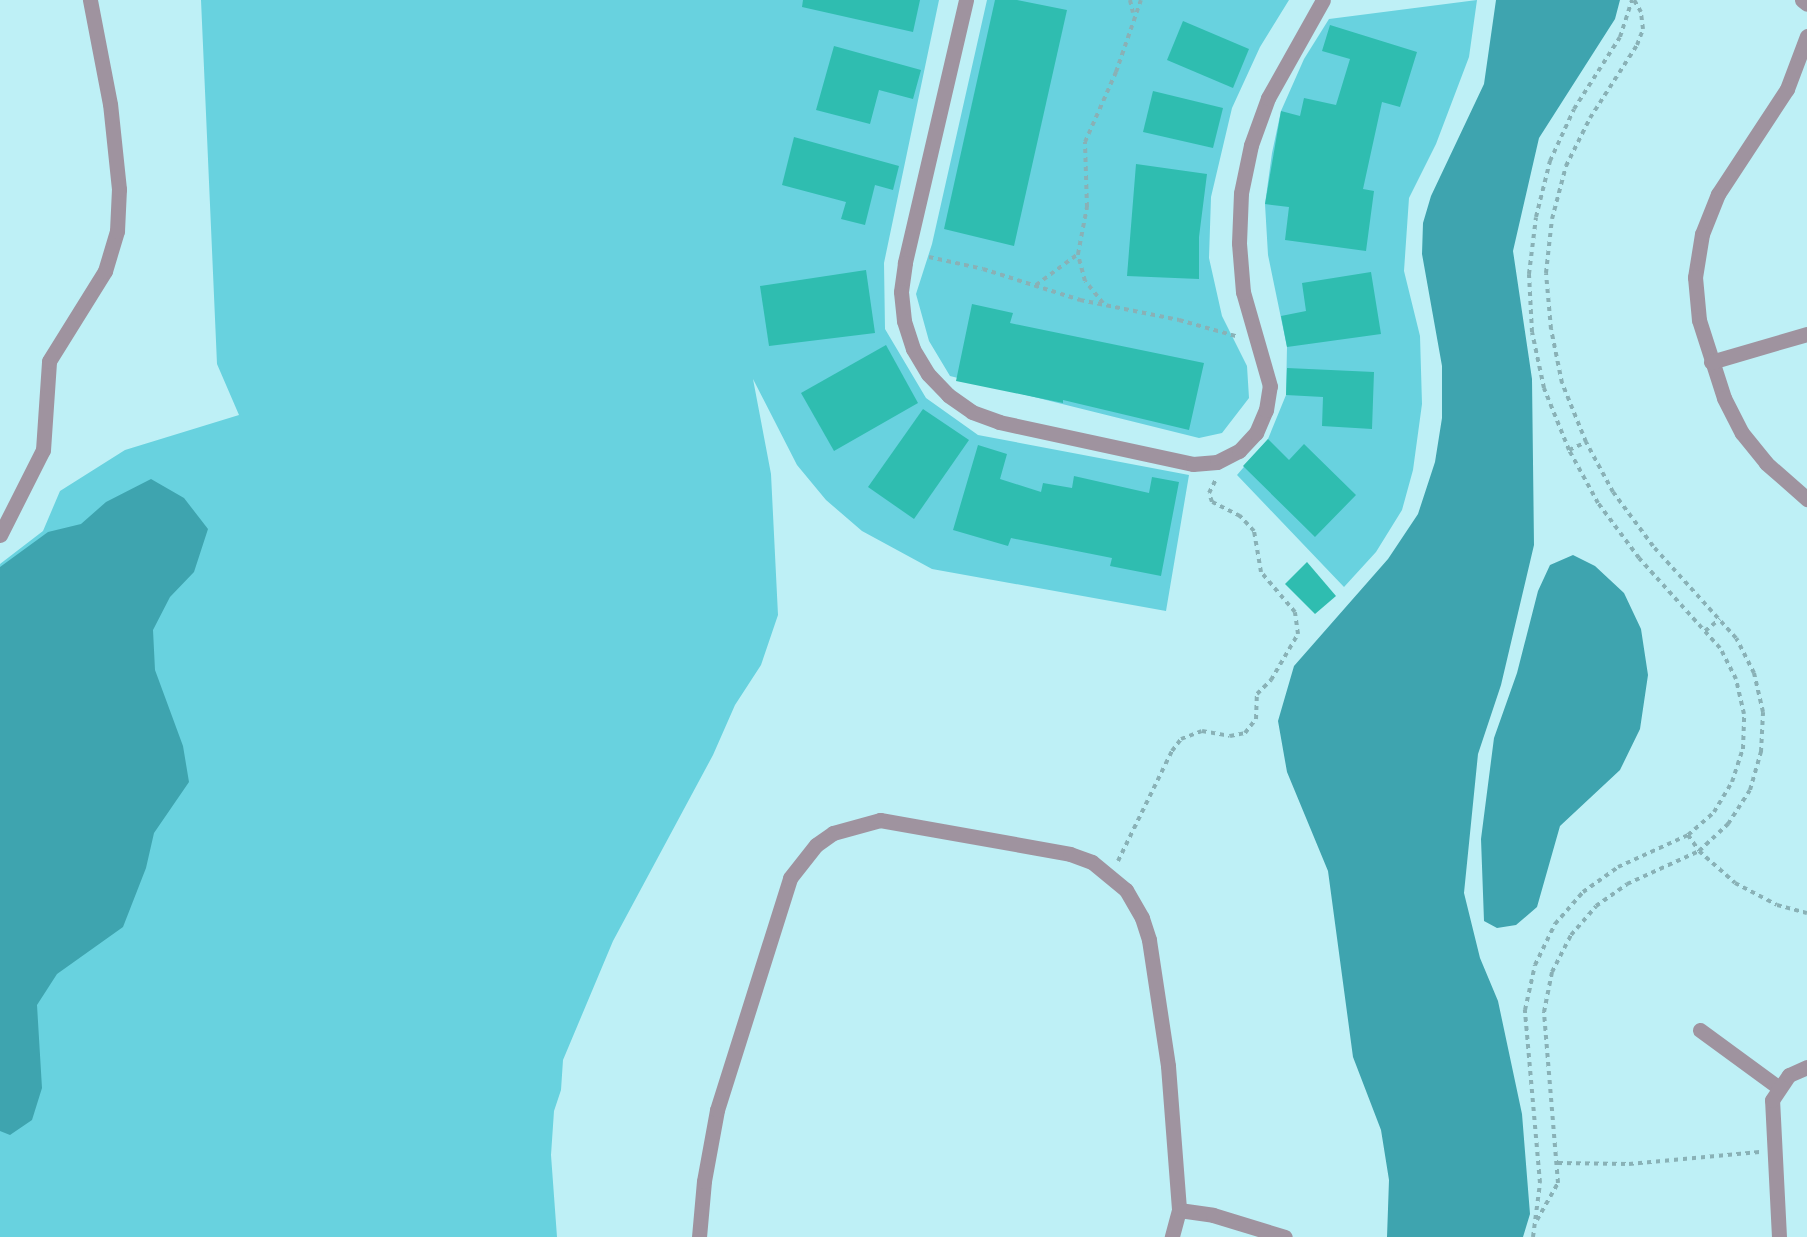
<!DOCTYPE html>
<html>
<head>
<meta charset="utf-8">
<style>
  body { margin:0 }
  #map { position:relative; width:1807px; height:1237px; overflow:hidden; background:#bef0f6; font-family:"Crimson Pro",serif }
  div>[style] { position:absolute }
  .green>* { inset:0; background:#68d2df }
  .water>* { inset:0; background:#3ea4af }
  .building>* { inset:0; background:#2fbdb0 }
  .path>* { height:4px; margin-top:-2px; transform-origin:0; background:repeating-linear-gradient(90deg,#89b1b6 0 4.5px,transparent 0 9px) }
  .minor>* { height:15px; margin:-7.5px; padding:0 7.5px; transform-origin:7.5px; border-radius:7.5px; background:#9f939f }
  span { translate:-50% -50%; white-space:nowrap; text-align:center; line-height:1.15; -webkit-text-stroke:4.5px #dbf9fc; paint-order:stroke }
</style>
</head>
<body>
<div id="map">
  <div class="green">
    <i style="clip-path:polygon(201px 0,939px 0,884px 263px,885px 329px,926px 398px,978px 435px,1189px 475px,1166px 611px,932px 569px,862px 531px,826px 500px,797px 465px,753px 379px,771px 474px,778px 615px,761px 665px,735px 705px,713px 755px,613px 941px,563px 1060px,561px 1090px,554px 1111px,551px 1155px,557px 1237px,0 1237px,0 564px,43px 531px,60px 491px,125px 450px,239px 415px,217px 364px)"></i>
    <i style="clip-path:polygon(987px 0,1289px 0,1260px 47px,1232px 108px,1211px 197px,1209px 258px,1222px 316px,1247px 366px,1249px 398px,1222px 433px,1199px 438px,950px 376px,929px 341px,916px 294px,932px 244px)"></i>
    <i style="clip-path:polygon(1477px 0,1469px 57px,1436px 144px,1409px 198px,1404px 271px,1420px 336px,1422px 404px,1413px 470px,1402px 510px,1376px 552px,1344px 587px,1237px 475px,1268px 439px,1286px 395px,1287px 347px,1268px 255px,1265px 204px,1272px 153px,1281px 111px,1304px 59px,1329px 19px)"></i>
  </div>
  <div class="water">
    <i style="clip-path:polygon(1496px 0,1620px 0,1615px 19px,1539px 138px,1513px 251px,1532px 379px,1534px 545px,1501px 685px,1478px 754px,1464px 893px,1480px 958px,1498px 1001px,1522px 1114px,1530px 1214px,1523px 1237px,1387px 1237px,1389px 1180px,1381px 1130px,1353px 1057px,1328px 871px,1287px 772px,1278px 721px,1294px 666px,1388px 559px,1418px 514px,1435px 462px,1442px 418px,1442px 366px,1422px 254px,1423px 223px,1431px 196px,1484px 84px)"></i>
    <i style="clip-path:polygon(151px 479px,184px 498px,208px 529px,194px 572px,170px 597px,153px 630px,155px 670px,183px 746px,189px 782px,154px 833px,146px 868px,123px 927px,57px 974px,37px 1005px,42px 1088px,32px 1120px,10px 1135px,0 1131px,0 567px,48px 532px,81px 524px,106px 502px)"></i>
    <i style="clip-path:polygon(1573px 555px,1595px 566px,1624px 593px,1641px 629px,1648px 675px,1640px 729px,1620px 770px,1560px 826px,1537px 907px,1516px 925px,1497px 928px,1484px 921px,1481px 839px,1494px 738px,1517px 673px,1538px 591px,1550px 565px)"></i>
  </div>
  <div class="building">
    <i style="clip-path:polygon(803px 0,920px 0,913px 32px,802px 7px)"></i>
    <i style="clip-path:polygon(995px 0,1017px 0,1067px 10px,1014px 246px,944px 229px)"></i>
    <i style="clip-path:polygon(1183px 21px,1249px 49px,1233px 88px,1167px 60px)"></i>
    <i style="clip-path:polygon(1330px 25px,1417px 52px,1400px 107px,1382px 102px,1363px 189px,1374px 191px,1366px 251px,1285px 240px,1289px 207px,1265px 204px,1281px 111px,1300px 116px,1304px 98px,1336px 105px,1350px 59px,1322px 51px)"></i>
    <i style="clip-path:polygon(834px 46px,921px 70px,913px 99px,879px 90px,870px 124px,816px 110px)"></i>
    <i style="clip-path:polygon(1153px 91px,1223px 108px,1213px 148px,1143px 132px)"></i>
    <i style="clip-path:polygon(794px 137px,899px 166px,893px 190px,875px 185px,865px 225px,841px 219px,846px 202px,782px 185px)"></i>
    <i style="clip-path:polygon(1136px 164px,1207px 174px,1199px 237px,1199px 279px,1127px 276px)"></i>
    <i style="clip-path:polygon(866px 270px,875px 333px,769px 346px,760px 286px)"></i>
    <i style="clip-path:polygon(1371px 272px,1381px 334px,1287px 347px,1281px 316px,1306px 311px,1302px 283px)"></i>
    <i style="clip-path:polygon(972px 304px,1013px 313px,1010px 323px,1204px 363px,1189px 430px,1063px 400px,1063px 403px,956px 381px)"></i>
    <i style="clip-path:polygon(886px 345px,918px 403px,834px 451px,801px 393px)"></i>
    <i style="clip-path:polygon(1287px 368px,1374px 372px,1372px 429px,1322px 426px,1323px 397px,1286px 395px)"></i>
    <i style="clip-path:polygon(923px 409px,969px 440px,914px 519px,868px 487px)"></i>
    <i style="clip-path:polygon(1268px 439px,1289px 460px,1304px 444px,1356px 495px,1315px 537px,1243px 466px)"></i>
    <i style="clip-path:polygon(978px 445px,1007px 454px,1000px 479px,1041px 492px,1043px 483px,1072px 488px,1074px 476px,1149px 493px,1152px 477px,1179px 482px,1161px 576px,1110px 566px,1112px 558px,1011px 538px,1008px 546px,953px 530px)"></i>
    <i style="clip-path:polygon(1307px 562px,1336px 596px,1315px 614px,1285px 584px)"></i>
  </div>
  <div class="path">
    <i style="left:1130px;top:0;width:13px;rotate:77deg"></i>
    <i style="left:929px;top:257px;width:55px;rotate:12.5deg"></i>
    <i style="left:983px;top:269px;width:102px;rotate:17.7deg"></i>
    <i style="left:1080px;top:300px;width:101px;rotate:11.4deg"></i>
    <i style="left:1179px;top:320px;width:62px;rotate:15.8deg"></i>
    <i style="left:1036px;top:285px;width:52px;rotate:-36.4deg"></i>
    <i style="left:1103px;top:303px;width:28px;rotate:-129deg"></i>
    <i style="left:1085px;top:281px;width:28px;rotate:-105deg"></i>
    <i style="left:1078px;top:254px;width:48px;rotate:-79.2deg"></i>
    <i style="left:1087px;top:207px;width:65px;rotate:-91.8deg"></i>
    <i style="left:1085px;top:142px;width:77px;rotate:-66.1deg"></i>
    <i style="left:1116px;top:72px;width:76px;rotate:-70.9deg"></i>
    <i style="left:1569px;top:450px;width:19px;rotate:-25deg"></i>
    <i style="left:1705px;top:631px;width:19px;rotate:-39deg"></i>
    <i style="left:1688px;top:835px;width:19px;rotate:55deg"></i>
    <i style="left:1699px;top:851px;width:48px;rotate:41.6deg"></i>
    <i style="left:1735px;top:883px;width:47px;rotate:27.6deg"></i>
    <i style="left:1777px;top:905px;width:31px;rotate:15deg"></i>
    <i style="left:1118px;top:861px;width:123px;rotate:-63.9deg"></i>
    <i style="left:1172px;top:751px;width:15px;rotate:-53deg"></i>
    <i style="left:1181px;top:739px;width:22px;rotate:-21deg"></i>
    <i style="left:1202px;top:731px;width:28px;rotate:10deg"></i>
    <i style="left:1230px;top:736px;width:15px;rotate:-11deg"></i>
    <i style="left:1245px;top:733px;width:18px;rotate:-52deg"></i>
    <i style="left:1256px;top:719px;width:25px;rotate:-88deg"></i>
    <i style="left:1257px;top:694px;width:20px;rotate:-45deg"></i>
    <i style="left:1271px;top:680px;width:53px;rotate:-59.6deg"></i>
    <i style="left:1298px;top:634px;width:22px;rotate:-98deg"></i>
    <i style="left:1295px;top:612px;width:52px;rotate:-130.4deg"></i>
    <i style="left:1261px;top:572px;width:42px;rotate:-99.7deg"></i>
    <i style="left:1254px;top:531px;width:21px;rotate:-133deg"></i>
    <i style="left:1240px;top:516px;width:31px;rotate:-153deg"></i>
    <i style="left:1212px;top:502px;width:9px;rotate:-108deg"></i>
    <i style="left:1209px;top:493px;width:16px;rotate:-63deg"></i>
    <i style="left:1558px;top:1163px;width:71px;rotate:0.8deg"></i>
    <i style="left:1629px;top:1164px;width:131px;rotate:-5.3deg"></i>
    <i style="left:1537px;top:1220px;width:43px;rotate:-60.4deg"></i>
    <i style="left:1558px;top:1183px;width:172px;rotate:-94.7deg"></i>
    <i style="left:1544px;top:1012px;width:41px;rotate:-78.7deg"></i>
    <i style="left:1552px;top:972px;width:42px;rotate:-62.8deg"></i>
    <i style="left:1571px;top:935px;width:38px;rotate:-49deg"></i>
    <i style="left:1596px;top:906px;width:38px;rotate:-35deg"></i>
    <i style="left:1627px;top:884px;width:79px;rotate:-24.6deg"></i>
    <i style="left:1699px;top:851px;width:40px;rotate:-43deg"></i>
    <i style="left:1728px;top:824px;width:40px;rotate:-57.1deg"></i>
    <i style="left:1750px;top:790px;width:40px;rotate:-74deg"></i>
    <i style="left:1761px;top:752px;width:40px;rotate:-87.1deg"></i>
    <i style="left:1763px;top:712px;width:40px;rotate:-103deg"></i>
    <i style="left:1754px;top:673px;width:39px;rotate:-117deg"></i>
    <i style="left:1736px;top:638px;width:124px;rotate:-132.1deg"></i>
    <i style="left:1653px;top:546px;width:67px;rotate:-126.5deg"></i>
    <i style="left:1613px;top:492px;width:57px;rotate:-118.4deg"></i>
    <i style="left:1586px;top:442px;width:64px;rotate:-112.1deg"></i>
    <i style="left:1562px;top:383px;width:55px;rotate:-101.5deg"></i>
    <i style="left:1551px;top:329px;width:56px;rotate:-95.1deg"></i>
    <i style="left:1546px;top:273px;width:54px;rotate:-83.7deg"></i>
    <i style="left:1552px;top:219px;width:55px;rotate:-75.2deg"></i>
    <i style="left:1566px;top:166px;width:54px;rotate:-63.4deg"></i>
    <i style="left:1590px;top:118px;width:87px;rotate:-57.2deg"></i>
    <i style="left:1637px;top:45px;width:17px;rotate:-69deg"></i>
    <i style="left:1643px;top:29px;width:17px;rotate:-97deg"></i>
    <i style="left:1641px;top:12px;width:14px;rotate:-120deg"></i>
    <i style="left:1533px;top:1237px;width:54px;rotate:-82.6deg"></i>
    <i style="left:1540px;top:1183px;width:174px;rotate:-95deg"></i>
    <i style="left:1525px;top:1010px;width:46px;rotate:-77.5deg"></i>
    <i style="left:1535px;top:965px;width:46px;rotate:-64deg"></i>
    <i style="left:1555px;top:924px;width:43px;rotate:-48.8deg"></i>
    <i style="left:1583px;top:892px;width:43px;rotate:-35.5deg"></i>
    <i style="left:1618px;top:867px;width:77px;rotate:-24.6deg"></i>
    <i style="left:1688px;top:835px;width:35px;rotate:-41deg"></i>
    <i style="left:1714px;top:812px;width:35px;rotate:-59deg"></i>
    <i style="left:1732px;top:782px;width:35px;rotate:-72deg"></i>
    <i style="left:1743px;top:749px;width:35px;rotate:-88deg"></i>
    <i style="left:1744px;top:714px;width:36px;rotate:-103deg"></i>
    <i style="left:1736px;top:679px;width:35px;rotate:-117deg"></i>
    <i style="left:1720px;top:648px;width:121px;rotate:-132deg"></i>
    <i style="left:1639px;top:558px;width:69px;rotate:-126.7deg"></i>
    <i style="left:1598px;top:503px;width:60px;rotate:-118.7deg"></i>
    <i style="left:1569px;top:450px;width:67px;rotate:-112deg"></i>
    <i style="left:1544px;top:388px;width:57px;rotate:-102.1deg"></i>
    <i style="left:1532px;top:332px;width:58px;rotate:-93deg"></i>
    <i style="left:1529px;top:274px;width:57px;rotate:-83deg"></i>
    <i style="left:1536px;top:217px;width:58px;rotate:-76deg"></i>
    <i style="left:1550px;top:161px;width:57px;rotate:-65.2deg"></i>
    <i style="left:1574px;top:109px;width:85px;rotate:-57.4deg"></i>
    <i style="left:1620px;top:37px;width:39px;rotate:-72deg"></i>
  </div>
  <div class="minor">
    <i style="left:966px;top:0;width:270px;rotate:103.1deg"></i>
    <i style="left:905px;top:263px;width:29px;rotate:98deg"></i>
    <i style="left:901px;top:292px;width:29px;rotate:84deg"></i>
    <i style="left:904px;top:321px;width:29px;rotate:72deg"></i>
    <i style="left:913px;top:349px;width:29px;rotate:59deg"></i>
    <i style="left:928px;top:374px;width:29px;rotate:46deg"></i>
    <i style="left:948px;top:395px;width:29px;rotate:35deg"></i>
    <i style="left:972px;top:412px;width:29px;rotate:20deg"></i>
    <i style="left:999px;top:422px;width:198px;rotate:12.2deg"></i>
    <i style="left:1193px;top:464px;width:24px;rotate:-5deg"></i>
    <i style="left:1217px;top:462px;width:25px;rotate:-27deg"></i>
    <i style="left:1239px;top:451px;width:25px;rotate:-47deg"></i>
    <i style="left:1256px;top:433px;width:25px;rotate:-67deg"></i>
    <i style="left:1266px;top:410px;width:24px;rotate:-81deg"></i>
    <i style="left:1270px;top:386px;width:98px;rotate:-106deg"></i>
    <i style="left:1243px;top:292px;width:49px;rotate:-94.7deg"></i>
    <i style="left:1239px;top:243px;width:50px;rotate:-87.7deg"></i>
    <i style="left:1241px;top:193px;width:49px;rotate:-78.2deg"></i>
    <i style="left:1251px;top:145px;width:50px;rotate:-70.1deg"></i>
    <i style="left:1268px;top:98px;width:112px;rotate:-60.7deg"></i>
    <i style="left:1802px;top:0;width:6px;rotate:39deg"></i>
    <i style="left:1807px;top:36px;width:57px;rotate:110.7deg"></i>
    <i style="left:1787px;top:89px;width:126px;rotate:123.3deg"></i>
    <i style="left:1718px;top:194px;width:43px;rotate:111.8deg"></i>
    <i style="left:1702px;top:234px;width:44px;rotate:99.2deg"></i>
    <i style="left:1695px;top:277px;width:43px;rotate:84.7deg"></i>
    <i style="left:1699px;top:320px;width:82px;rotate:72.2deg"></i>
    <i style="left:1724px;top:398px;width:39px;rotate:63deg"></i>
    <i style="left:1742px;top:433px;width:38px;rotate:51deg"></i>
    <i style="left:1766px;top:463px;width:55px;rotate:41.3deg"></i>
    <i style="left:1711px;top:362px;width:100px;rotate:-16.3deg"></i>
    <i style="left:0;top:535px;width:95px;rotate:-63.2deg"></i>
    <i style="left:43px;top:450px;width:89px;rotate:-86.1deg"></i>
    <i style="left:49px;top:361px;width:106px;rotate:-58.1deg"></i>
    <i style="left:105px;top:271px;width:42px;rotate:-73.3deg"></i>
    <i style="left:117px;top:231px;width:42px;rotate:-87.3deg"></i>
    <i style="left:119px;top:189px;width:85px;rotate:-96deg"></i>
    <i style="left:110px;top:104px;width:106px;rotate:-100.9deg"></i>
    <i style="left:1700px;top:1030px;width:97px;rotate:36.2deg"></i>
    <i style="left:1179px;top:1210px;width:34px;rotate:8deg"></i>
    <i style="left:1213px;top:1215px;width:75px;rotate:17deg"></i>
    <i style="left:699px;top:1237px;width:56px;rotate:-84.9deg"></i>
    <i style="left:704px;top:1181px;width:72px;rotate:-79.6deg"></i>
    <i style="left:717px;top:1110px;width:243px;rotate:-72.5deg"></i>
    <i style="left:790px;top:878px;width:42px;rotate:-51.8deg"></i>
    <i style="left:816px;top:845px;width:21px;rotate:-35deg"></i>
    <i style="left:833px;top:833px;width:49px;rotate:-15.5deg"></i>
    <i style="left:880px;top:820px;width:193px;rotate:10.1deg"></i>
    <i style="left:1070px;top:854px;width:23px;rotate:20deg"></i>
    <i style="left:1092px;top:862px;width:44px;rotate:39.5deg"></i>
    <i style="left:1126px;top:890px;width:32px;rotate:60deg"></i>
    <i style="left:1142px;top:918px;width:23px;rotate:72deg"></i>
    <i style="left:1149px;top:940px;width:127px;rotate:81.4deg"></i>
    <i style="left:1168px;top:1066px;width:144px;rotate:85.6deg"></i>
    <i style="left:1179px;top:1210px;width:28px;rotate:105deg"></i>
    <i style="left:1779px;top:1237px;width:137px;rotate:-92.9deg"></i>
    <i style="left:1772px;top:1100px;width:30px;rotate:-56deg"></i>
    <i style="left:1789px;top:1075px;width:20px;rotate:-24deg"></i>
  </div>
</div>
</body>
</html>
